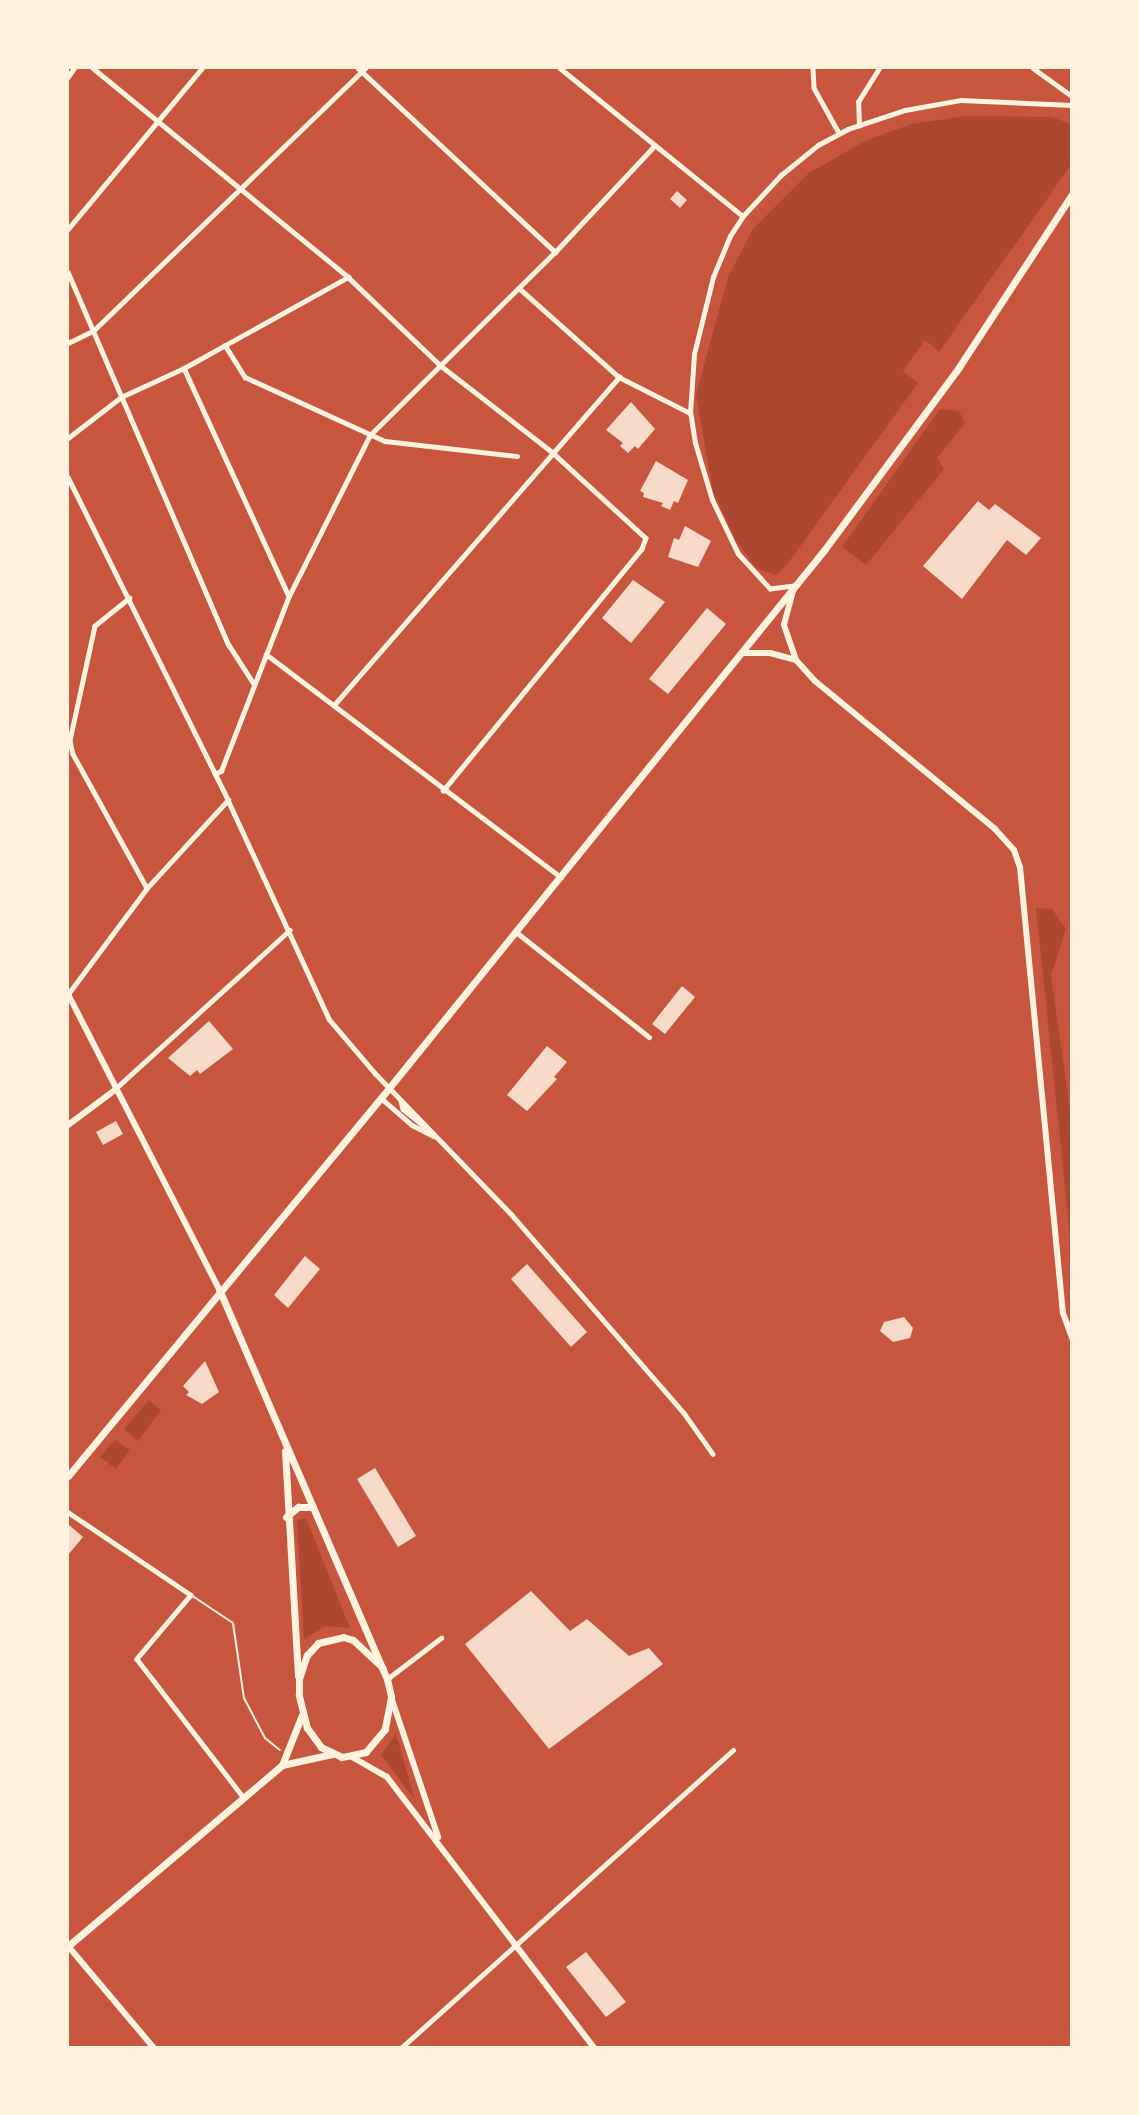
<!DOCTYPE html>
<html>
<head>
<meta charset="utf-8">
<style>
  body { margin:0 }
  #map { position:relative; width:1139px; height:2115px; overflow:hidden; background:#c8553d; font-family:Montserrat,sans-serif }
  div>[style] { position:absolute }
  .green>* { inset:0; background:#ae4732 }
  .building>* { inset:0; background:#f7dbc8 }
  .service>* { height:2px; margin:-1px; padding:0 1px; transform-origin:1px; border-radius:1px; background:#fff3e0 }
  .minor>* { height:4.5px; margin:-2.25px; padding:0 2.25px; transform-origin:2.25px; border-radius:2.25px; background:#fff3e0 }
  .secondary>* { height:6px; margin:-3px; padding:0 3px; transform-origin:3px; border-radius:3px; background:#fff3e0 }
  .primary>* { height:7px; margin:-3.5px; padding:0 3.5px; transform-origin:3.5px; border-radius:3.5px; background:#fff3e0 }
  span { translate:-50% -50%; white-space:nowrap; text-align:center; line-height:1.15; -webkit-text-stroke:6px #fff3e0; paint-order:stroke }
  .frame { position:absolute; inset:0; border:69px solid #fff3e0; pointer-events:none }
</style>
</head>
<body>
<div id="map">
  <div class="green">
    <i style="clip-path:polygon(966px 116px,1052px 117px,1071px 124px,1071px 165px,939px 352px,925px 340px,903px 371px,918px 383px,786px 566px,776px 575px,756px 568px,736px 541px,713px 492px,696px 395px,728px 277px,753px 229px,809px 173px,867px 140px,912px 124px)"></i>
    <i style="clip-path:polygon(940px 409px,959px 411px,965px 423px,937px 458px,944px 469px,866px 565px,842px 547px)"></i>
    <i style="clip-path:polygon(1036px 908px,1052px 909px,1066px 929px,1051px 976px,1071px 1117px,1071px 1245px)"></i>
    <i style="clip-path:polygon(149px 1400px,161px 1410px,138px 1441px,124px 1429px)"></i>
    <i style="clip-path:polygon(115px 1440px,130px 1450px,116px 1469px,100px 1457px)"></i>
    <i style="clip-path:polygon(306px 1518px,350px 1628px,326px 1626px,304px 1639px,297px 1520px)"></i>
    <i style="clip-path:polygon(396px 1734px,415px 1800px,381px 1755px)"></i>
  </div>
  <div class="building">
    <i style="clip-path:polygon(677px 191px,687px 200px,680px 208px,670px 199px)"></i>
    <i style="clip-path:polygon(631px 402px,655px 429px,638px 449px,635px 446px,628px 453px,620px 446px,623px 443px,606px 430px)"></i>
    <i style="clip-path:polygon(656px 461px,688px 480px,678px 503px,674px 501px,670px 510px,661px 506px,663px 503px,643px 497px,644px 493px,640px 491px)"></i>
    <i style="clip-path:polygon(978px 501px,989px 510px,995px 504px,1041px 538px,1026px 555px,1007px 540px,962px 599px,923px 566px)"></i>
    <i style="clip-path:polygon(685px 526px,711px 541px,698px 567px,668px 557px,674px 538px,679px 540px)"></i>
    <i style="clip-path:polygon(633px 580px,665px 602px,631px 643px,602px 618px)"></i>
    <i style="clip-path:polygon(707px 608px,726px 624px,668px 694px,649px 679px)"></i>
    <i style="clip-path:polygon(682px 986px,695px 997px,665px 1034px,652px 1024px)"></i>
    <i style="clip-path:polygon(209px 1021px,233px 1049px,200px 1074px,197px 1070px,190px 1076px,168px 1058px)"></i>
    <i style="clip-path:polygon(547px 1046px,567px 1062px,554px 1077px,557px 1079px,527px 1111px,507px 1095px)"></i>
    <i style="clip-path:polygon(116px 1121px,123px 1134px,103px 1145px,96px 1132px)"></i>
    <i style="clip-path:polygon(305px 1256px,320px 1269px,288px 1308px,274px 1295px)"></i>
    <i style="clip-path:polygon(527px 1264px,587px 1332px,571px 1347px,511px 1279px)"></i>
    <i style="clip-path:polygon(904px 1317px,913px 1328px,910px 1338px,893px 1342px,880px 1331px,884px 1322px)"></i>
    <i style="clip-path:polygon(205px 1361px,219px 1392px,202px 1404px,186px 1395px,189px 1392px,183px 1386px)"></i>
    <i style="clip-path:polygon(375px 1468px,416px 1536px,398px 1547px,357px 1479px)"></i>
    <i style="clip-path:polygon(68px 1524px,83px 1537px,68px 1555px)"></i>
    <i style="clip-path:polygon(531px 1591px,570px 1631px,587px 1619px,629px 1656px,649px 1648px,663px 1664px,549px 1749px,465px 1644px)"></i>
    <i style="clip-path:polygon(586px 1952px,626px 2002px,606px 2017px,566px 1967px)"></i>
  </div>
  <div class="service">
    <i style="left:191px;top:1595px;width:50px;rotate:33.7deg"></i>
    <i style="left:233px;top:1623px;width:76px;rotate:81.7deg"></i>
    <i style="left:244px;top:1698px;width:45px;rotate:62.3deg"></i>
    <i style="left:265px;top:1738px;width:19px;rotate:39deg"></i>
  </div>
  <div class="minor">
    <i style="left:93px;top:68px;width:330px;rotate:39.3deg"></i>
    <i style="left:348px;top:277px;width:127px;rotate:43.7deg"></i>
    <i style="left:440px;top:365px;width:142px;rotate:37.8deg"></i>
    <i style="left:552px;top:452px;width:127px;rotate:42.5deg"></i>
    <i style="left:646px;top:538px;width:12px;rotate:110deg"></i>
    <i style="left:642px;top:549px;width:313px;rotate:129.4deg"></i>
    <i style="left:358px;top:68px;width:270px;rotate:43deg"></i>
    <i style="left:560px;top:68px;width:235px;rotate:39deg"></i>
    <i style="left:813px;top:68px;width:20px;rotate:87deg"></i>
    <i style="left:814px;top:88px;width:51px;rotate:60.9deg"></i>
    <i style="left:1033px;top:68px;width:48px;rotate:35.7deg"></i>
    <i style="left:68px;top:77px;width:11px;rotate:-56deg"></i>
    <i style="left:859px;top:126px;width:24px;rotate:-92deg"></i>
    <i style="left:858px;top:102px;width:40px;rotate:-58deg"></i>
    <i style="left:68px;top:229px;width:209px;rotate:-50.2deg"></i>
    <i style="left:68px;top:272px;width:406px;rotate:66.7deg"></i>
    <i style="left:229px;top:645px;width:46px;rotate:57.3deg"></i>
    <i style="left:519px;top:288px;width:134px;rotate:41.7deg"></i>
    <i style="left:619px;top:377px;width:80px;rotate:26.9deg"></i>
    <i style="left:68px;top:343px;width:28px;rotate:-26deg"></i>
    <i style="left:93px;top:331px;width:378px;rotate:-44deg"></i>
    <i style="left:225px;top:345px;width:38px;rotate:58deg"></i>
    <i style="left:245px;top:377px;width:154px;rotate:24.6deg"></i>
    <i style="left:385px;top:441px;width:133px;rotate:6.5deg"></i>
    <i style="left:184px;top:368px;width:251px;rotate:65.3deg"></i>
    <i style="left:68px;top:438px;width:67px;rotate:-37.7deg"></i>
    <i style="left:121px;top:397px;width:69px;rotate:-24.7deg"></i>
    <i style="left:184px;top:368px;width:188px;rotate:-29deg"></i>
    <i style="left:68px;top:477px;width:360px;rotate:63.6deg"></i>
    <i style="left:228px;top:800px;width:241px;rotate:65.2deg"></i>
    <i style="left:329px;top:1019px;width:71px;rotate:49.6deg"></i>
    <i style="left:375px;top:1073px;width:197px;rotate:46deg"></i>
    <i style="left:512px;top:1215px;width:262px;rotate:49deg"></i>
    <i style="left:684px;top:1413px;width:50px;rotate:54.7deg"></i>
    <i style="left:794px;top:586px;width:24px;rotate:173deg"></i>
    <i style="left:770px;top:589px;width:47px;rotate:-132.4deg"></i>
    <i style="left:738px;top:554px;width:60px;rotate:-115.7deg"></i>
    <i style="left:712px;top:500px;width:59px;rotate:-106.6deg"></i>
    <i style="left:695px;top:443px;width:30px;rotate:-99deg"></i>
    <i style="left:690px;top:413px;width:59px;rotate:-86.1deg"></i>
    <i style="left:694px;top:354px;width:79px;rotate:-76.1deg"></i>
    <i style="left:713px;top:277px;width:44px;rotate:-67.5deg"></i>
    <i style="left:730px;top:236px;width:24px;rotate:-57deg"></i>
    <i style="left:743px;top:216px;width:56px;rotate:-47.2deg"></i>
    <i style="left:781px;top:175px;width:48px;rotate:-39deg"></i>
    <i style="left:818px;top:145px;width:34px;rotate:-28deg"></i>
    <i style="left:848px;top:129px;width:60px;rotate:-18.4deg"></i>
    <i style="left:905px;top:110px;width:57px;rotate:-10.1deg"></i>
    <i style="left:961px;top:100px;width:111px;rotate:2.6deg"></i>
    <i style="left:130px;top:598px;width:45px;rotate:141.3deg"></i>
    <i style="left:95px;top:626px;width:118px;rotate:102.3deg"></i>
    <i style="left:70px;top:741px;width:13px;rotate:77deg"></i>
    <i style="left:73px;top:754px;width:153px;rotate:61.1deg"></i>
    <i style="left:266px;top:654px;width:370px;rotate:37.1deg"></i>
    <i style="left:334px;top:705px;width:435px;rotate:-49deg"></i>
    <i style="left:215px;top:774px;width:7px;rotate:-27deg"></i>
    <i style="left:221px;top:771px;width:188px;rotate:-68.8deg"></i>
    <i style="left:289px;top:596px;width:180px;rotate:-63.3deg"></i>
    <i style="left:370px;top:435px;width:260px;rotate:-44.7deg"></i>
    <i style="left:555px;top:252px;width:146px;rotate:-46.9deg"></i>
    <i style="left:515px;top:931px;width:171px;rotate:38.3deg"></i>
    <i style="left:68px;top:994px;width:132px;rotate:-53.3deg"></i>
    <i style="left:147px;top:888px;width:120px;rotate:-47.4deg"></i>
    <i style="left:115px;top:1089px;width:236px;rotate:-42.3deg"></i>
    <i style="left:381px;top:1098px;width:41px;rotate:41.1deg"></i>
    <i style="left:412px;top:1125px;width:25px;rotate:27deg"></i>
    <i style="left:401px;top:1101px;width:8px;rotate:76deg"></i>
    <i style="left:403px;top:1109px;width:28px;rotate:39deg"></i>
    <i style="left:68px;top:1512px;width:148px;rotate:34deg"></i>
    <i style="left:191px;top:1595px;width:84px;rotate:130.2deg"></i>
    <i style="left:137px;top:1659px;width:175px;rotate:52.4deg"></i>
    <i style="left:387px;top:1679px;width:68px;rotate:-37.2deg"></i>
    <i style="left:401px;top:2048px;width:446px;rotate:-41.9deg"></i>
  </div>
  <div class="secondary">
    <i style="left:793px;top:591px;width:35px;rotate:105deg"></i>
    <i style="left:784px;top:625px;width:37px;rotate:71deg"></i>
    <i style="left:796px;top:660px;width:28px;rotate:48deg"></i>
    <i style="left:815px;top:681px;width:233px;rotate:39.4deg"></i>
    <i style="left:995px;top:829px;width:28px;rotate:48deg"></i>
    <i style="left:1014px;top:850px;width:18px;rotate:71deg"></i>
    <i style="left:1020px;top:867px;width:448px;rotate:84.5deg"></i>
    <i style="left:1063px;top:1313px;width:27px;rotate:70deg"></i>
    <i style="left:744px;top:653px;width:26px"></i>
    <i style="left:770px;top:653px;width:27px;rotate:15deg"></i>
    <i style="left:68px;top:994px;width:331px;rotate:62.9deg"></i>
    <i style="left:68px;top:1125px;width:59px;rotate:-36.7deg"></i>
    <i style="left:391px;top:1697px;width:148px;rotate:71.4deg"></i>
    <i style="left:352px;top:1757px;width:40px;rotate:29.7deg"></i>
    <i style="left:387px;top:1777px;width:341px;rotate:52.6deg"></i>
    <i style="left:68px;top:1946px;width:133px;rotate:49.9deg"></i>
  </div>
  <div class="primary">
    <i style="left:219px;top:1289px;width:425px;rotate:66.7deg"></i>
    <i style="left:387px;top:1679px;width:18px;rotate:77deg"></i>
    <i style="left:391px;top:1697px;width:33px;rotate:101deg"></i>
    <i style="left:385px;top:1729px;width:30px;rotate:130deg"></i>
    <i style="left:366px;top:1752px;width:25px;rotate:168deg"></i>
    <i style="left:342px;top:1757px;width:23px;rotate:-155deg"></i>
    <i style="left:321px;top:1747px;width:24px;rotate:-126deg"></i>
    <i style="left:307px;top:1728px;width:34px;rotate:-104deg"></i>
    <i style="left:299px;top:1695px;width:16px;rotate:-90deg"></i>
    <i style="left:299px;top:1679px;width:25px;rotate:-72deg"></i>
    <i style="left:307px;top:1655px;width:16px;rotate:-47deg"></i>
    <i style="left:318px;top:1643px;width:26px;rotate:-13deg"></i>
    <i style="left:343px;top:1637px;width:10px;rotate:17deg"></i>
    <i style="left:353px;top:1640px;width:40px;rotate:43deg"></i>
    <i style="left:285px;top:1451px;width:225px;rotate:86.7deg"></i>
    <i style="left:68px;top:1476px;width:504px;rotate:-50.4deg"></i>
    <i style="left:389px;top:1088px;width:693px;rotate:-51.03deg"></i>
    <i style="left:825px;top:549px;width:226px;rotate:-53.6deg"></i>
    <i style="left:959px;top:367px;width:207px;rotate:-56.8deg"></i>
    <i style="left:286px;top:1517px;width:16px;rotate:-40deg"></i>
    <i style="left:298px;top:1507px;width:15px"></i>
    <i style="left:282px;top:1765px;width:51px;rotate:-12.4deg"></i>
    <i style="left:68px;top:1946px;width:280px;rotate:-40.2deg"></i>
    <i style="left:282px;top:1765px;width:54px;rotate:-68.2deg"></i>
  </div>
  <div class="frame"></div>
</div>
</body>
</html>
